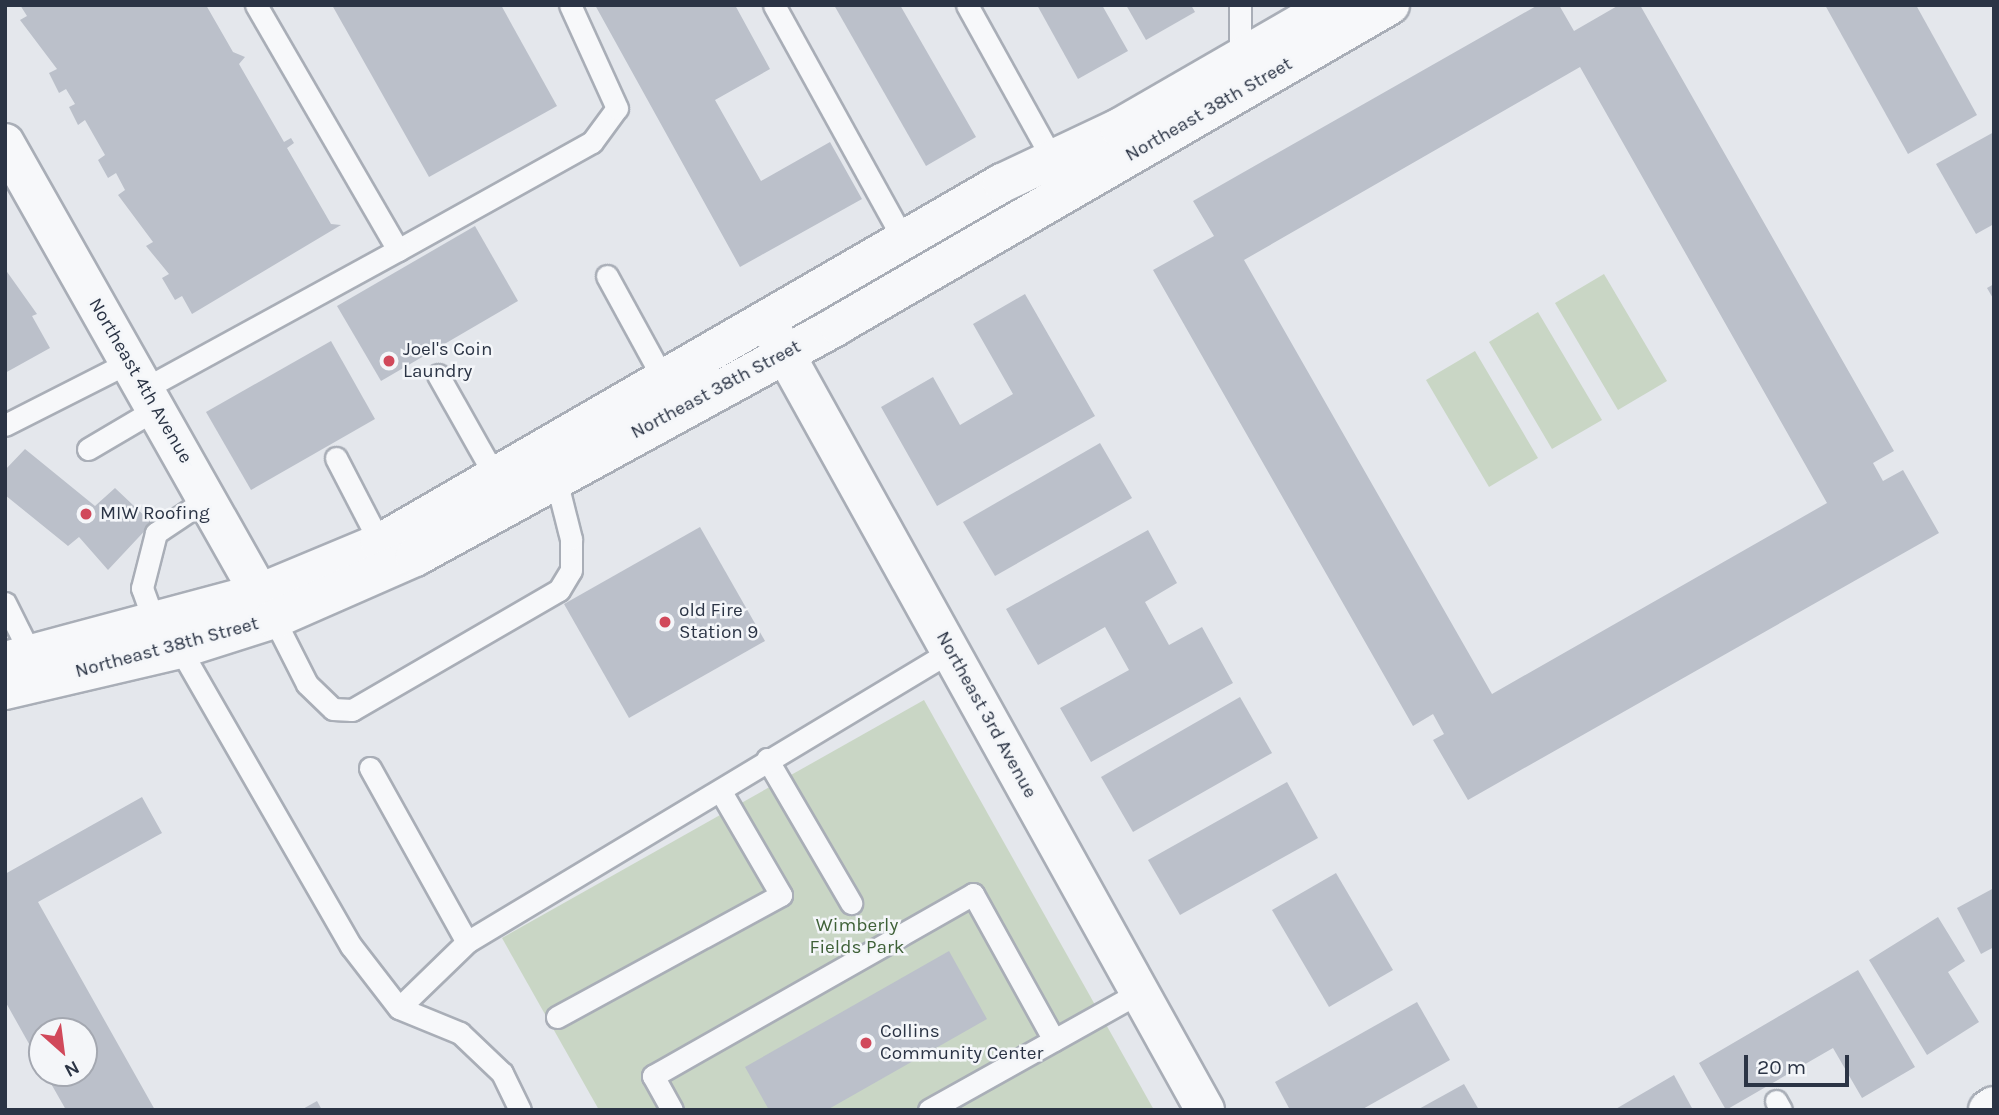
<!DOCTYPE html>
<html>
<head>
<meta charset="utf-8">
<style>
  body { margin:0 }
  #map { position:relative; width:1999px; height:1115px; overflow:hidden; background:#e4e7ec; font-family:Karla,sans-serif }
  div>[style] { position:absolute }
  .green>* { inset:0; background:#c9d6c5 }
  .building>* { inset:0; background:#bbc0ca }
  .roads { filter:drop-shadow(2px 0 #a9aeb7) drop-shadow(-2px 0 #a9aeb7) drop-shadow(0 2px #a9aeb7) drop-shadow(0 -2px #a9aeb7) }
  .service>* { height:21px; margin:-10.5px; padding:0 10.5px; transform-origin:10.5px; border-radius:10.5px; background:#f7f8fa }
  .minor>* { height:38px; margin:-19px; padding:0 19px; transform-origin:19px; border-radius:19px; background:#f7f8fa }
  .tertiary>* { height:38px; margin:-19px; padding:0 19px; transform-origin:19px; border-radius:19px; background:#f7f8fa }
  .dots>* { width:19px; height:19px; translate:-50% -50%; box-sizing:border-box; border:4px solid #f4f6f9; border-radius:50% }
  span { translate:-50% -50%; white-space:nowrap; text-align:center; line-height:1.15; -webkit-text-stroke:5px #f4f6f9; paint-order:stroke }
  .street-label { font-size:19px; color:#2b3445 }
  .poi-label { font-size:19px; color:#2b3445 }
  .left { translate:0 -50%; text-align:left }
  .park-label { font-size:19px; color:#3f6138 }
  .frame { position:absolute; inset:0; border:7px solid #2b3445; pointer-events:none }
  .north { position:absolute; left:28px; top:1017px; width:70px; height:70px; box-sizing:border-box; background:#f4f6f9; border:2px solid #a4a8b1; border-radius:50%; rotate:152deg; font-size:19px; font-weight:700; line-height:28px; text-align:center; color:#2b3445 }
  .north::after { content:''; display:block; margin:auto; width:24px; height:32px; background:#d1495b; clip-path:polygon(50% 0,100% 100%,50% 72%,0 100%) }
  .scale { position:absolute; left:1744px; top:1055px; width:105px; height:32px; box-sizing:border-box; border:4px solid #2b3445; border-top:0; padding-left:9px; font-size:21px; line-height:24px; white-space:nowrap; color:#2b3445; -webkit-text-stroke:5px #f4f6f9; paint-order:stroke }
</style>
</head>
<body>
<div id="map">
  <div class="green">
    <i style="clip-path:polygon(1604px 274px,1667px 381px,1618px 410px,1555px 303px)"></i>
    <i style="clip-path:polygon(1538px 312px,1602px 420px,1552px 449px,1489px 342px)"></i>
    <i style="clip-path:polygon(1475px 351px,1538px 458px,1489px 487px,1426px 380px)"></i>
    <i style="clip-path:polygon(924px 700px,1154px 1110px,599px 1110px,502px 938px)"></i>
  </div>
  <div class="building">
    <i style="clip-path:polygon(20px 5px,206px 5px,233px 52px,245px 57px,239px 64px,284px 142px,291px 138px,294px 143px,287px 148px,331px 224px,341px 225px,192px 314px,182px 296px,175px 300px,162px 278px,169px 274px,146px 246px,153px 242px,118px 195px,125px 190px,116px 173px,108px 178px,98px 160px,105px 155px,85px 120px,78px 125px,69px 107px,75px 104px,66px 89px,59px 93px,49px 73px,57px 69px,20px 20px,27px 16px)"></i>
    <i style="clip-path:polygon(332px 5px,501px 5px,557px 106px,429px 177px)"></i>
    <i style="clip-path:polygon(595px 5px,735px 5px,770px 69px,715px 100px,761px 181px,830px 142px,862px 199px,740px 267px)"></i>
    <i style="clip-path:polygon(834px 5px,900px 5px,976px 137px,926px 166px)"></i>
    <i style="clip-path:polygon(1037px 5px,1102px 5px,1128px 51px,1078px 79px)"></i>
    <i style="clip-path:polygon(1126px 5px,1191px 5px,1195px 12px,1146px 40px)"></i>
    <i style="clip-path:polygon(evenodd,1538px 5px,1559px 5px,1574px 31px,1619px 5px,1640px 5px,1894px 451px,1873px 463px,1883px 481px,1903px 470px,1939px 533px,1468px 800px,1433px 740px,1444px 734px,1433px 714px,1413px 726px,1153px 270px,1214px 236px,1193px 201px,1538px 5px,1580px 67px,1827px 503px,1492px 694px,1244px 260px,1580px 67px)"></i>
    <i style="clip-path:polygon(1825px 5px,1916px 5px,1977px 115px,1908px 154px)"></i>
    <i style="clip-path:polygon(1994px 132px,1994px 224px,1976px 234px,1936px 164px)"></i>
    <i style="clip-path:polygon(475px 226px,518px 301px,381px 381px,337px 306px)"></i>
    <i style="clip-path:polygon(5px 269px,37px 314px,32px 316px,50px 348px,5px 373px)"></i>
    <i style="clip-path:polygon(1994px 284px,1994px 300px,1987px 288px)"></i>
    <i style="clip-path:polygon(1025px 294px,1095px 416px,937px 506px,881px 407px,933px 377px,960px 425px,1013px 394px,973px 324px)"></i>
    <i style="clip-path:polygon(331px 341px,375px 419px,251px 490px,206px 412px)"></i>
    <i style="clip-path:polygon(1100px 443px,1132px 498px,995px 576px,963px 522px)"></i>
    <i style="clip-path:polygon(25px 449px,95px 506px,115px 488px,152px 523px,108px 570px,79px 537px,68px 546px,5px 495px,5px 470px)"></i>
    <i style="clip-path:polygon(700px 527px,765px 641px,629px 718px,564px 604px)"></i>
    <i style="clip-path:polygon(1148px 530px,1177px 583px,1145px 602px,1169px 645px,1202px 627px,1233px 683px,1091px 762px,1060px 708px,1129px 670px,1105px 627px,1038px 665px,1006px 609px)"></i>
    <i style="clip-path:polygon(1240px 697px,1272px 753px,1133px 832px,1101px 777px)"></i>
    <i style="clip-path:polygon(1287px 782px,1318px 838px,1180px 915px,1148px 860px)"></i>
    <i style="clip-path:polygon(142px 797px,162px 833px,38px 902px,155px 1110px,66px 1110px,45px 1073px,84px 1073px,84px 1031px,42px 1031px,42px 1067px,5px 1001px,5px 874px)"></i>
    <i style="clip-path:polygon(1336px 873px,1393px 970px,1329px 1007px,1272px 910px)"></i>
    <i style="clip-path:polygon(1994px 888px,1994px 947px,1981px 954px,1957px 908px)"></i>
    <i style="clip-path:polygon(1938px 917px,1965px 961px,1948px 972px,1979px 1022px,1927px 1055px,1869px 960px)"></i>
    <i style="clip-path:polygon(949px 951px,987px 1019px,827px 1110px,769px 1110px,745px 1067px)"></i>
    <i style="clip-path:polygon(1858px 970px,1915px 1067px,1862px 1098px,1833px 1048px,1726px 1110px,1699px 1063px)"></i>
    <i style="clip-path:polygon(1417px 1002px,1450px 1060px,1361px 1110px,1290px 1110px,1275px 1082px)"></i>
    <i style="clip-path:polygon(1674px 1075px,1693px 1110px,1614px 1110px)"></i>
    <i style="clip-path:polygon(1464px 1084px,1479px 1110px,1417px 1110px)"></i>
    <i style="clip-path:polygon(317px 1101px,322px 1110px,301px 1110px)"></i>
  </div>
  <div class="roads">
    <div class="service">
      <i style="left:774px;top:5px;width:271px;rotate:61.1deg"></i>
      <i style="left:967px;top:5px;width:177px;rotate:61deg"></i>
      <i style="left:1240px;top:59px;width:54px;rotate:-90deg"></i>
      <i style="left:398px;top:250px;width:222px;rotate:-29.1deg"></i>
      <i style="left:592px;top:142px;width:42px;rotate:-53.7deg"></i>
      <i style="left:617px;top:108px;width:113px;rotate:-114.5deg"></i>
      <i style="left:607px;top:276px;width:119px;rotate:61.3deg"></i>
      <i style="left:438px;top:375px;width:118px;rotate:60.6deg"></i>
      <i style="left:144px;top:389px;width:290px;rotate:-28.7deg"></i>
      <i style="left:398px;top:250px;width:283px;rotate:-120.1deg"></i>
      <i style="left:5px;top:425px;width:139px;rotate:-26.9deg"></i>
      <i style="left:88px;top:449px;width:79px;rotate:-30.5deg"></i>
      <i style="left:336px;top:458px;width:96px;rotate:62.6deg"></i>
      <i style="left:208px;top:498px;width:63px;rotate:146.1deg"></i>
      <i style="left:156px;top:533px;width:57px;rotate:104.3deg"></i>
      <i style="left:142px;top:588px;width:20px;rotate:70deg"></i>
      <i style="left:149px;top:607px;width:52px;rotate:53.6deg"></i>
      <i style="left:180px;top:649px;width:343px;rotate:60.1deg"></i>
      <i style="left:351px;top:946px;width:78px;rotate:52.3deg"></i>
      <i style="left:399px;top:1008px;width:66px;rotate:22.3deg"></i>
      <i style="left:460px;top:1033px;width:58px;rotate:43.6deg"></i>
      <i style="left:502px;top:1073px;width:41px;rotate:64.1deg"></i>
      <i style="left:5px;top:603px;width:56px;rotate:63.4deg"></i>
      <i style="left:274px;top:619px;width:73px;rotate:63.1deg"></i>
      <i style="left:307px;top:684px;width:36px;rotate:44deg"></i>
      <i style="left:333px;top:709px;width:19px;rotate:3deg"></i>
      <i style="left:352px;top:710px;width:239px;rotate:-30.1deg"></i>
      <i style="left:559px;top:590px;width:23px;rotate:-59deg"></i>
      <i style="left:571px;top:570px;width:31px;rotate:-90deg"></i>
      <i style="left:571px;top:539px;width:69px;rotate:-104.2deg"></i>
      <i style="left:767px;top:759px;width:167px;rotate:59.7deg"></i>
      <i style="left:370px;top:768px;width:199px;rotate:60.9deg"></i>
      <i style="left:399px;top:1008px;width:95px;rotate:-44.1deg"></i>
      <i style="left:467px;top:942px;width:565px;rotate:-31.02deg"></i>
      <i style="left:557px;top:1017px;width:255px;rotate:-28.6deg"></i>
      <i style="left:781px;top:895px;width:119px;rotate:-120.2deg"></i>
      <i style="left:1776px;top:1101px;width:10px;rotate:61deg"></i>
      <i style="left:672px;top:1110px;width:39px;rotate:-119deg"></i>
      <i style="left:653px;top:1076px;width:368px;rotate:-29.6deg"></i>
      <i style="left:973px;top:894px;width:167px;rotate:61deg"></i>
      <i style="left:929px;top:1110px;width:242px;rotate:-29.2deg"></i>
    </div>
    <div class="minor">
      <i style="left:5px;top:143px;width:547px;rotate:60.53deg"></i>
      <i style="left:769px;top:325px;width:898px;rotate:60.95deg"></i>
      <i style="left:1988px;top:1110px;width:7px;rotate:-34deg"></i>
    </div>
    <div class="tertiary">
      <i style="left:5px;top:661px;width:266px;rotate:-15deg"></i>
      <i style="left:262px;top:592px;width:128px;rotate:-22.6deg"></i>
      <i style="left:380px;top:543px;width:719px;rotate:-30.06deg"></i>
      <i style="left:1002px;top:183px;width:129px;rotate:-25.2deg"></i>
      <i style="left:1119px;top:128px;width:246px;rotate:-30deg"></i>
      <i style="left:5px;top:690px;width:180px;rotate:-13.2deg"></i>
      <i style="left:180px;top:649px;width:99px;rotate:-17.7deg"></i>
      <i style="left:274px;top:619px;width:154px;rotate:-23.7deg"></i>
      <i style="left:415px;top:557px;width:482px;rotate:-28.7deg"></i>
      <i style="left:838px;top:325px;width:638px;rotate:-30.1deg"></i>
    </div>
  </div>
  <div class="dots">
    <i style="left:389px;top:361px;background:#d1495b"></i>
    <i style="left:86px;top:514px;background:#d1495b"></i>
    <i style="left:665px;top:622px;background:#d1495b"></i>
    <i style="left:866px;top:1043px;background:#d1495b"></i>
  </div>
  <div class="street-label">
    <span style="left:1209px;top:110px;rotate:-30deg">Northeast 38th Street</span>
    <span style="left:140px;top:381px;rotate:60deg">Northeast 4th Avenue</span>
    <span style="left:716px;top:390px;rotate:-28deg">Northeast 38th Street</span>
    <span style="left:167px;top:648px;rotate:-15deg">Northeast 38th Street</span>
    <span style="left:986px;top:715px;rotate:61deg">Northeast 3rd Avenue</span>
  </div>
  <div class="poi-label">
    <span class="left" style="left:403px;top:361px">Joel's Coin<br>Laundry</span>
    <span class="left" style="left:100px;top:514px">MIW Roofing</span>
    <span class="left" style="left:679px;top:622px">old Fire<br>Station 9</span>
    <span class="left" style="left:880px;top:1043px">Collins<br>Community Center</span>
  </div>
  <div class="park-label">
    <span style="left:857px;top:937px">Wimberly<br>Fields Park</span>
  </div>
  <div class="frame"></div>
  <div class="north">N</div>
  <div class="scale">20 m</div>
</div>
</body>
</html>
